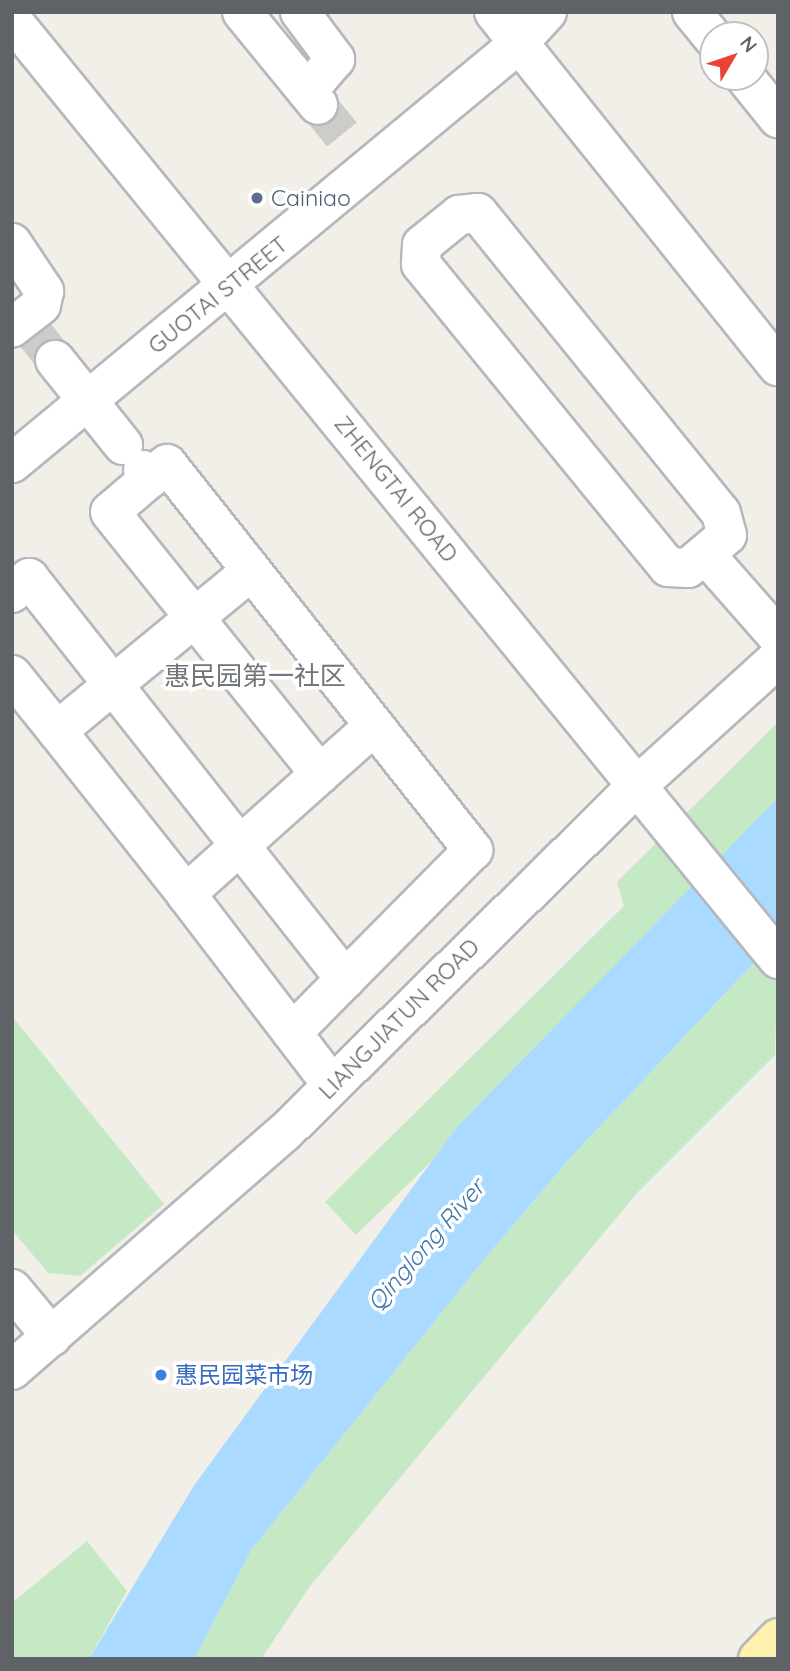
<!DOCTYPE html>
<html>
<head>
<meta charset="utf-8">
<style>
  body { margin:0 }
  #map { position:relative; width:790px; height:1671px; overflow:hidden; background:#f1efe8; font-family:Quicksand,"Noto Sans SC",sans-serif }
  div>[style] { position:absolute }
  .green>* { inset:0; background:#c5e8c5 }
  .water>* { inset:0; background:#aadaff }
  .minor-tunnel>* { height:38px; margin-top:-19px; transform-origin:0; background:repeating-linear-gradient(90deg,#ccccc8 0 38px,transparent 0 57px) }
  .roads { filter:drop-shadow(2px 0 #b5b8bc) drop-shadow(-2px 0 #b5b8bc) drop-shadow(0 2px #b5b8bc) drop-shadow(0 -2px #b5b8bc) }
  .minor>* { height:38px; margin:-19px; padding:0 19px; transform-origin:19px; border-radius:19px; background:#fff }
  .major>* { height:38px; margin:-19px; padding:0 19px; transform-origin:19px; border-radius:19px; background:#fff2af }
  .dots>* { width:19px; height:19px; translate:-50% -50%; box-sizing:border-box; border:4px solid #fff; border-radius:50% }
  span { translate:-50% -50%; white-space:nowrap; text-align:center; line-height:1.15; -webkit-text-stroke:7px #fff; paint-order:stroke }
  .service-label { font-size:23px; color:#4e5e75 }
  .left { translate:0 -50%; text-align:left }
  .street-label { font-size:23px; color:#5f6368 }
  .shop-label { font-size:23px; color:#366cbe }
  .water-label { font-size:24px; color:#4174aa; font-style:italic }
  .quarter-label { font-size:26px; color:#70757a }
  .frame { position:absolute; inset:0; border:14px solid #5f6368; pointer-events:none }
  .north { position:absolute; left:699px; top:21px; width:70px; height:70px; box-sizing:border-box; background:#fff; border:2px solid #bfc1c3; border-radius:50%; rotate:51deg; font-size:19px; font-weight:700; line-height:28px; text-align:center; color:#5f6368 }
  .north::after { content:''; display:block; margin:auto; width:24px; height:32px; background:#ea4335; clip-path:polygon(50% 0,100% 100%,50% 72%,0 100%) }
</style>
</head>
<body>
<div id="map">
  <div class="green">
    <i style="clip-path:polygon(778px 722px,778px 823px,356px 1235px,325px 1202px,624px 906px,617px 882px)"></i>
    <i style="clip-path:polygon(778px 937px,775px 1055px,637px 1193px,310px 1586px,261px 1659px,194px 1659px,252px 1549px,487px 1256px,570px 1158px)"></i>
    <i style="clip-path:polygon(12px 1016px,164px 1204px,80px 1276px,48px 1273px,12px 1230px)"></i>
    <i style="clip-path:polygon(87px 1541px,127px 1591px,89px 1659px,12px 1659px,12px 1603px)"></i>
  </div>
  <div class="water">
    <i style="clip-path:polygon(778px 798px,778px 937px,570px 1158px,487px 1256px,252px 1549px,194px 1659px,89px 1659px,195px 1484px,457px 1127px)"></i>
  </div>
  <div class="minor-tunnel">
    <i style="left:318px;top:105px;width:54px;rotate:51deg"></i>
    <i style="left:34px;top:333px;width:34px;rotate:52deg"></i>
  </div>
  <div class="roads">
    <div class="minor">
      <i style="left:242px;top:12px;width:120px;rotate:50.7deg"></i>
      <i style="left:300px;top:12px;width:59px;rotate:53.3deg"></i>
      <i style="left:335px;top:59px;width:43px;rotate:130.3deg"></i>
      <i style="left:494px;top:12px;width:454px;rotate:51.3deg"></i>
      <i style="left:692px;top:12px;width:33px;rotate:51deg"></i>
      <i style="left:12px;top:20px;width:1212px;rotate:50.79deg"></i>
      <i style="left:745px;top:77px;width:53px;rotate:51.2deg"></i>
      <i style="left:478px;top:213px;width:386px;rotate:51deg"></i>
      <i style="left:721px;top:513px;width:23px;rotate:75deg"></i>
      <i style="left:727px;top:535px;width:51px;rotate:139.8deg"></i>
      <i style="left:688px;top:568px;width:20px;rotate:-177deg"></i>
      <i style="left:668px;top:567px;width:391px;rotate:-129.2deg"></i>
      <i style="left:421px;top:264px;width:19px;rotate:-87deg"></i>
      <i style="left:422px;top:245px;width:48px;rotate:-39deg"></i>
      <i style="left:459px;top:215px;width:19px;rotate:-6deg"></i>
      <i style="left:12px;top:243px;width:58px;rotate:56.3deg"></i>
      <i style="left:44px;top:291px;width:14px;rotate:102deg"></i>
      <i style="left:41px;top:305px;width:37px;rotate:142deg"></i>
      <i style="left:55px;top:360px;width:109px;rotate:51.3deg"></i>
      <i style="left:12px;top:463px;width:654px;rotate:-39.6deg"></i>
      <i style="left:516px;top:46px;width:46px;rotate:-47.6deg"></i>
      <i style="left:143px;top:470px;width:11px;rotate:49deg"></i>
      <i style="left:150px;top:478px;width:52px;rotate:139.6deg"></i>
      <i style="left:110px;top:512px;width:336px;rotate:51.3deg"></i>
      <i style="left:320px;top:774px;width:180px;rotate:138.2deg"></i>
      <i style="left:186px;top:894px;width:240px;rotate:52.6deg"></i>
      <i style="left:150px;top:478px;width:22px;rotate:-39deg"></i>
      <i style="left:167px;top:464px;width:493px;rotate:51.6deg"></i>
      <i style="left:473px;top:850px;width:257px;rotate:134.7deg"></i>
      <i style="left:705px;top:554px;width:111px;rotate:48.7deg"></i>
      <i style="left:12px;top:593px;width:23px;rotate:-41deg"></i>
      <i style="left:29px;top:578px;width:511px;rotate:51.76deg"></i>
      <i style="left:12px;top:675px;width:72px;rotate:51.2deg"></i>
      <i style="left:57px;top:731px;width:251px;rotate:-39.5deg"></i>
      <i style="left:57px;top:731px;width:208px;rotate:51.6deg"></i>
      <i style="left:320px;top:774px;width:72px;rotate:-41.6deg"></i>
      <i style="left:12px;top:1289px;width:62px;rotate:50.2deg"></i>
      <i style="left:12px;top:1370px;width:362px;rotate:-41.1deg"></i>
      <i style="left:285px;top:1132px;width:494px;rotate:-44.5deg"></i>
      <i style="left:637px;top:786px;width:190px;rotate:-42.2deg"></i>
    </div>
    <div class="major">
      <i style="left:758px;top:1659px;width:29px;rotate:-46deg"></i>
    </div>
  </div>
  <div class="dots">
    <i style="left:257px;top:198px;background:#5c6f8a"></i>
    <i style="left:161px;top:1375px;background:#3f7fe0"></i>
  </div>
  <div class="service-label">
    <span class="left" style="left:271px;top:198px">Cainiao</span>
  </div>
  <div class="street-label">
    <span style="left:218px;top:295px;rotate:-39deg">GUOTAI STREET</span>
    <span style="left:396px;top:489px;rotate:51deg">ZHENGTAI ROAD</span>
    <span style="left:399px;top:1019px;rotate:-45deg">LIANGJIATUN ROAD</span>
  </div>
  <div class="shop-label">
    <span class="left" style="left:175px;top:1375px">惠民园菜市场</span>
  </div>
  <div class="water-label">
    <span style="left:426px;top:1245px;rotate:-49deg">Qinglong River</span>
  </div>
  <div class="quarter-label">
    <span style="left:255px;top:676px">惠民园第一社区</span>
  </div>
  <div class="frame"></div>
  <div class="north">N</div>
</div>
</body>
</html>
